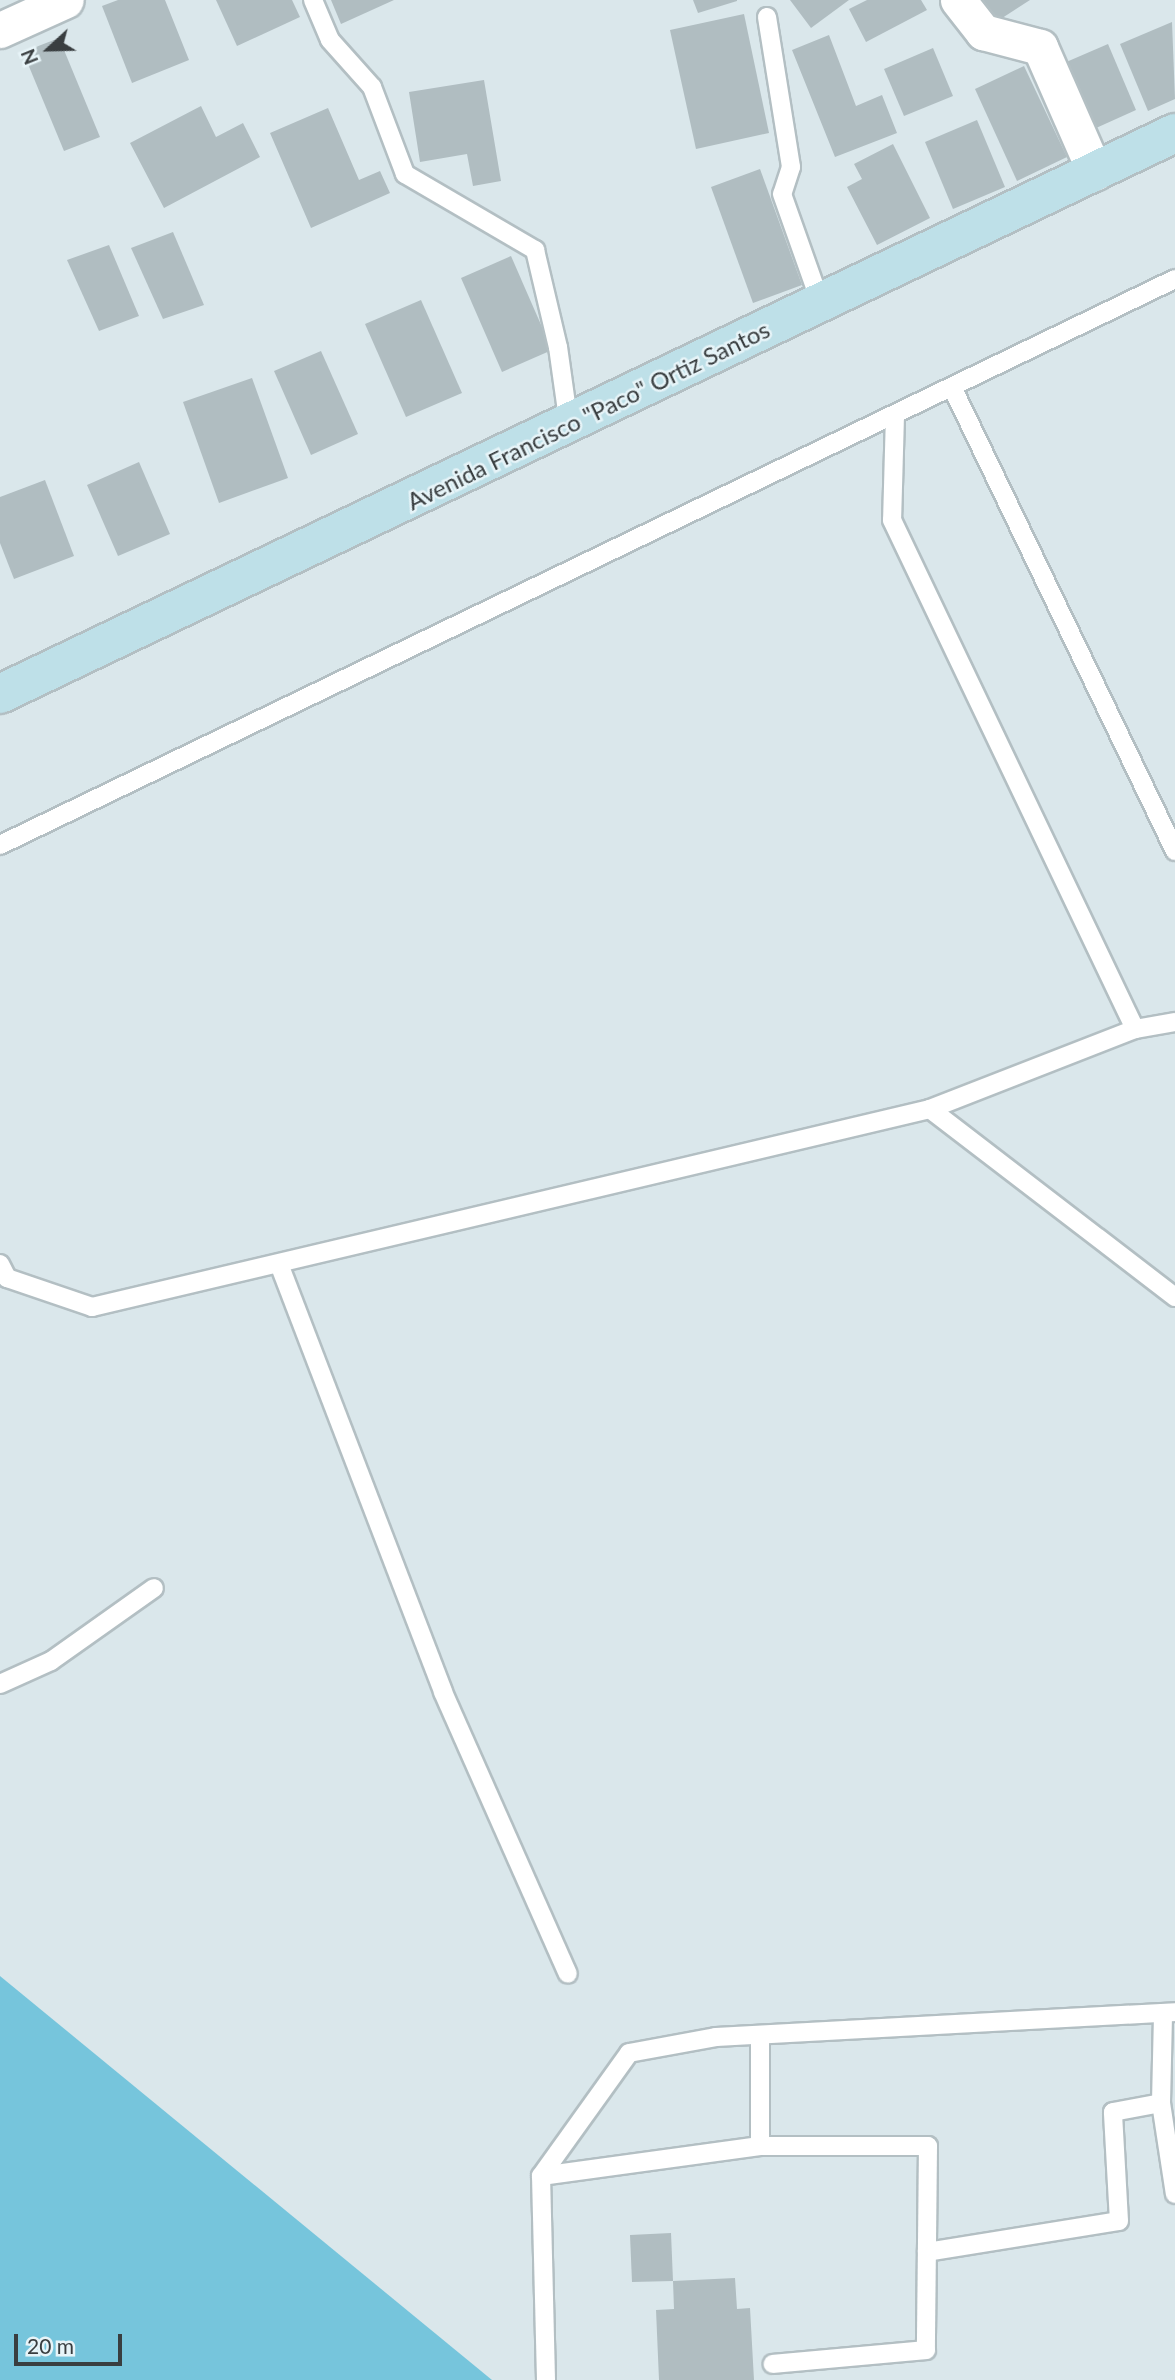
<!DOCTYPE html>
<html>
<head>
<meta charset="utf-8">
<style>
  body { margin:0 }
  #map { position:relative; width:1175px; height:2380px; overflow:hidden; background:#dae7eb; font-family:Lato,sans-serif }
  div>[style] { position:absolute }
  .green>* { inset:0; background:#76c5dc }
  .building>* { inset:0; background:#b0bdc1 }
  .roads { filter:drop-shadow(2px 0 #b3bfc3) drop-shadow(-2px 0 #b3bfc3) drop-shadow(0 2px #b3bfc3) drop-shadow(0 -2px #b3bfc3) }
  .lane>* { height:18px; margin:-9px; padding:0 9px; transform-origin:9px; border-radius:9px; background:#fff }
  .street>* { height:35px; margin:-17.5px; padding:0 17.5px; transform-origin:17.5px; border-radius:17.5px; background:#fff }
  .secondary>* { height:38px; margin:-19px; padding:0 19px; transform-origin:19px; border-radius:19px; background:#bee0e8 }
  span { translate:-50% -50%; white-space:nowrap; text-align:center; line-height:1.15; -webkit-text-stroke:5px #e7f4f8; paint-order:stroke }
  .street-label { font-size:24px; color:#393e40 }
  .north { position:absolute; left:14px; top:14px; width:70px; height:70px; -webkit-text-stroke:5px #e7f4f8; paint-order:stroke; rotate:248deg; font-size:19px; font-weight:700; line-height:28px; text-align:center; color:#393e40 }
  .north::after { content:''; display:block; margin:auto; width:24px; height:32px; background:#393e40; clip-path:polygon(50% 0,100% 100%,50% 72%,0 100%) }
  .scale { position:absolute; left:14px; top:2334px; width:108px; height:32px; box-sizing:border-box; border:4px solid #393e40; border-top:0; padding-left:9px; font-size:21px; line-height:24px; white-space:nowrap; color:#393e40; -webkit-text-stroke:5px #e7f4f8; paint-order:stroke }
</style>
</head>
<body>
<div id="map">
  <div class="green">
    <i style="clip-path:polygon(0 1976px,492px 2380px,0 2380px)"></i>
  </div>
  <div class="building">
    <i style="clip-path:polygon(118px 0,165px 0,189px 60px,132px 83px,102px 6px)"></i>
    <i style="clip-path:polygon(216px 0,292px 0,300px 17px,237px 46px)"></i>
    <i style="clip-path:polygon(331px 0,394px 0,341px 24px)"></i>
    <i style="clip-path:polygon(693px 0,737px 0,737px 1px,698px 13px)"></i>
    <i style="clip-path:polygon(790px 0,849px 0,811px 28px)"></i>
    <i style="clip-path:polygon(867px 0,921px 0,927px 10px,866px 42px,849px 9px)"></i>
    <i style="clip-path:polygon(982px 0,1030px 0,996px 22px)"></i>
    <i style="clip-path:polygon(744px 14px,769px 133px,696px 149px,670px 30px)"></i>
    <i style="clip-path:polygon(1172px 22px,1175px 99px,1148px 111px,1120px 44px)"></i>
    <i style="clip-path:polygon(829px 35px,856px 106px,882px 95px,897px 133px,835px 157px,792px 50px)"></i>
    <i style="clip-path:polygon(59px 38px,100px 137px,64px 151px,23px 52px)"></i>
    <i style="clip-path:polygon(1108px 44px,1136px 110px,1085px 133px,1057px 66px)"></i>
    <i style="clip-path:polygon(933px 48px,953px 96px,904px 116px,884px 69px)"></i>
    <i style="clip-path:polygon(1024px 66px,1067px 157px,1017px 181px,975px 89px)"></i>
    <i style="clip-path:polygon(484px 80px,501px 181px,473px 186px,467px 154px,420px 162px,409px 92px)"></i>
    <i style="clip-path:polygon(201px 106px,216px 137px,243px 123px,260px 157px,164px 208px,130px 143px)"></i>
    <i style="clip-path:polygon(328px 108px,359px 180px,380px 171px,390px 193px,311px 228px,270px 133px)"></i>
    <i style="clip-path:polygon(977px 120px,1005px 187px,953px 209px,925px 142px)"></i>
    <i style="clip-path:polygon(893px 144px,930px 218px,877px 245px,847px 187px,862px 179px,854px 164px)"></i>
    <i style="clip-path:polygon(760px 169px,802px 285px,753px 303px,711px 187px)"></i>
    <i style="clip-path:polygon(173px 232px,204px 305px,163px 319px,131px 248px)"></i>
    <i style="clip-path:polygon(109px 245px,139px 316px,99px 331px,67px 260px)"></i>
    <i style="clip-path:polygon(511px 256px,552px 350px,502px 372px,461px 278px)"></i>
    <i style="clip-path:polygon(421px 300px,462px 393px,406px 417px,365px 324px)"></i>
    <i style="clip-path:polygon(321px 351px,358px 434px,311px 455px,274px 371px)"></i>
    <i style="clip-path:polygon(252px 378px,288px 478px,219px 503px,183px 402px)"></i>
    <i style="clip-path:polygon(139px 462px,170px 534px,118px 556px,87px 485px)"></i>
    <i style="clip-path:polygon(45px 480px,74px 556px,14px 579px,0 543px,0 497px)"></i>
    <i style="clip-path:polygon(671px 2233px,673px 2281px,632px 2282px,630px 2235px)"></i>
    <i style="clip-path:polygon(735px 2278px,737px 2309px,750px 2308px,754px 2380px,659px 2380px,656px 2310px,674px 2309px,673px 2281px)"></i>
  </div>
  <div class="roads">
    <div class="lane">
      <i style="left:313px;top:0;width:43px;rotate:67deg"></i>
      <i style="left:330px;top:40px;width:63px;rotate:48.2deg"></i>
      <i style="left:372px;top:87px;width:93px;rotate:69.2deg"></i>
      <i style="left:405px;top:174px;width:151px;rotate:30.3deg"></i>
      <i style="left:535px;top:250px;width:100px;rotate:76.7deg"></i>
      <i style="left:558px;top:347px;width:79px;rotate:82deg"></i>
      <i style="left:767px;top:17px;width:152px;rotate:80.9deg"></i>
      <i style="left:791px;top:167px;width:28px;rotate:108deg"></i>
      <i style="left:782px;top:194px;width:117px;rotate:70.5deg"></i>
      <i style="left:952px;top:387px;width:515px;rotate:64.33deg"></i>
      <i style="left:895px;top:415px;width:105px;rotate:91.6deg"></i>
      <i style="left:892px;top:520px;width:564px;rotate:64.48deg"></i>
      <i style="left:0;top:845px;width:1304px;rotate:-25.72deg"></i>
      <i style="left:930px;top:1109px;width:220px;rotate:-21.3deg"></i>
      <i style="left:1135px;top:1029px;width:41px;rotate:-9.9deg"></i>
      <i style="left:0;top:1264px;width:16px;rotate:63deg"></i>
      <i style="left:7px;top:1278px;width:90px;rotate:18.8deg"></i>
      <i style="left:92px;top:1307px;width:861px;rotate:-13.29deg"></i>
      <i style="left:930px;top:1109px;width:309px;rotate:37.5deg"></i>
      <i style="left:279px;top:1264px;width:458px;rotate:69deg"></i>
      <i style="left:443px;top:1692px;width:308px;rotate:66.1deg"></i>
      <i style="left:0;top:1684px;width:56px;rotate:-24.3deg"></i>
      <i style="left:51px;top:1661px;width:126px;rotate:-35.3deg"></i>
      <i style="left:1161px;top:2103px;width:92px;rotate:81.3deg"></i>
      <i style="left:760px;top:2146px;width:168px"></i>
      <i style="left:928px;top:2146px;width:204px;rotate:90.6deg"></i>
      <i style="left:926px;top:2350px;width:154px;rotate:174.8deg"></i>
      <i style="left:541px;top:2176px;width:221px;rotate:-7.8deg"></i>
      <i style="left:760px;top:2146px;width:111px;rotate:-90deg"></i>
      <i style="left:927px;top:2252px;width:194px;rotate:-9.2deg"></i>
      <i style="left:1119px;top:2221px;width:109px;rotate:-93.2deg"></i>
      <i style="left:1113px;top:2112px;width:49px;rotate:-10.6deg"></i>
      <i style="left:1161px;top:2103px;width:90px;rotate:-88.7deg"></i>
      <i style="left:546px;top:2380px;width:204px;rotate:-91.4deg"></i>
      <i style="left:541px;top:2176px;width:151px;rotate:-54.4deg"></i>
      <i style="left:629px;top:2053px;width:88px;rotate:-10.4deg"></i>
      <i style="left:716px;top:2037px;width:460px;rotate:-3.1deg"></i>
    </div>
    <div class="street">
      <i style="left:958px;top:0;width:41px;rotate:52deg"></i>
      <i style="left:983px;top:32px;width:59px;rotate:14.7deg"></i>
      <i style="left:1040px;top:47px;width:137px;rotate:66.3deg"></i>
      <i style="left:0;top:30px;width:72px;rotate:-24.4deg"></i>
    </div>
    <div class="secondary">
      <i style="left:0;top:694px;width:1302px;rotate:-25.52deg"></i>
    </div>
  </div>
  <div class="street-label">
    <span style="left:588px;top:415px;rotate:-26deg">Avenida Francisco "Paco" Ortiz Santos</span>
  </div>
  <div class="north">N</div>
  <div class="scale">20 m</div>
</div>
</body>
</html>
